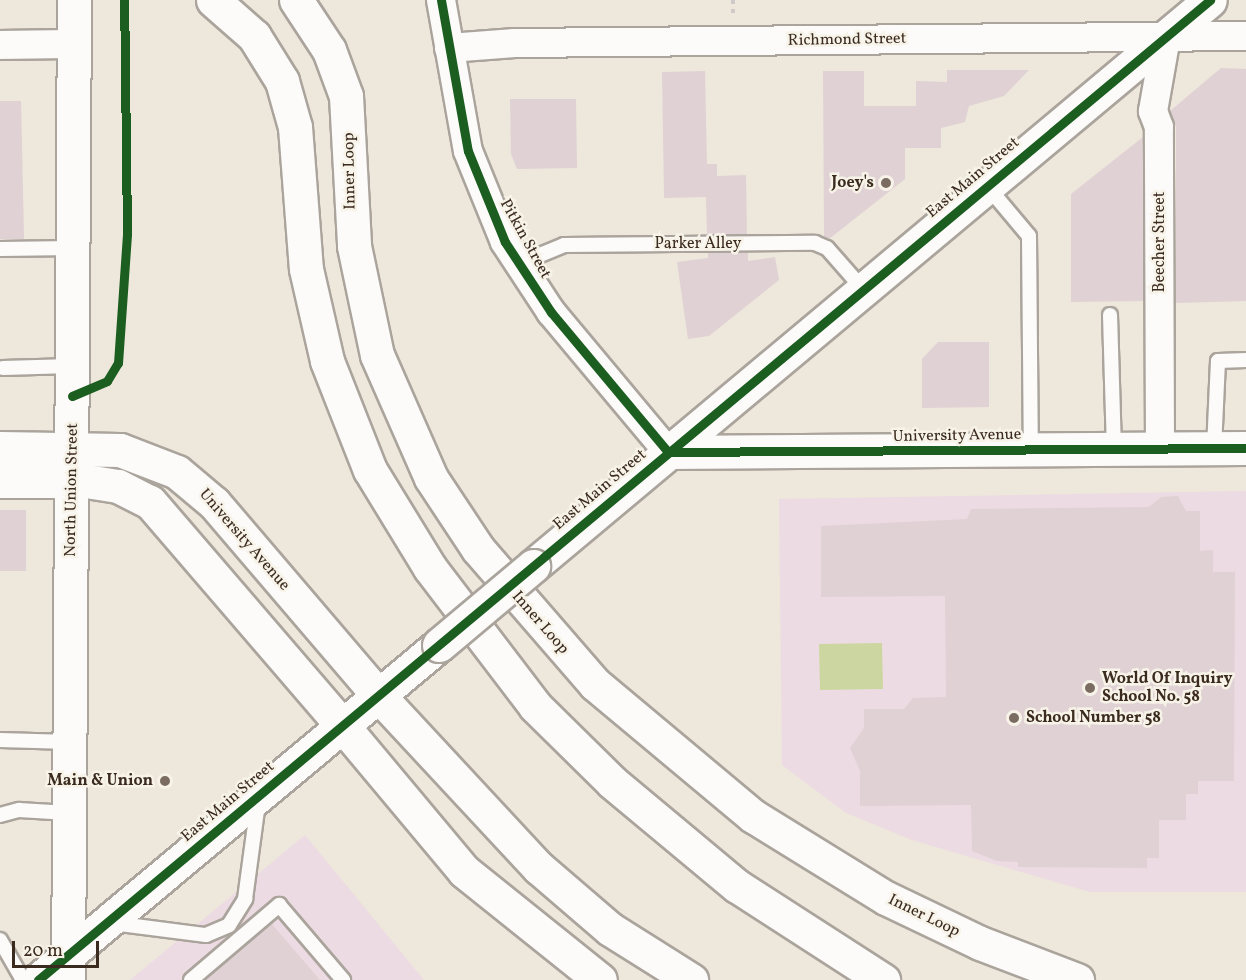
<!DOCTYPE html>
<html>
<head>
<meta charset="utf-8">
<style>
  body { margin:0 }
  #map { position:relative; width:1246px; height:980px; overflow:hidden; background:#eee7dc; font-family:Vollkorn,serif }
  div>[style] { position:absolute }
  .built>* { inset:0; background:#eddbe3 }
  .green>* { inset:0; background:#ccd6a0 }
  .building>* { inset:0; background:#e0d1d4 }
  .path>* { height:4px; margin-top:-2px; transform-origin:0; background:repeating-linear-gradient(90deg,#cdcac7 0 4.5px,transparent 0 9px) }
  .roads { filter:drop-shadow(2px 0 #aaa49c) drop-shadow(-2px 0 #aaa49c) drop-shadow(0 2px #aaa49c) drop-shadow(0 -2px #aaa49c) }
  .lane>* { height:14px; margin:-7px; padding:0 7px; transform-origin:7px; border-radius:7px; background:#fcfbfa }
  .street>* { height:28px; margin:-14px; padding:0 14px; transform-origin:14px; border-radius:14px; background:#fcfbfa }
  .secondary>* { height:33px; margin:-16.5px; padding:0 16.5px; transform-origin:16.5px; border-radius:16.5px; background:#fcfbfa }
  .primary>* { height:33px; margin:-16.5px; padding:0 16.5px; transform-origin:16.5px; border-radius:16.5px; background:#fcfbfa }
  .highway>* { height:33px; margin:-16.5px; padding:0 16.5px; transform-origin:16.5px; border-radius:16.5px; background:#fcfbfa }
  .bridges { filter:drop-shadow(2px 0 #aaa49c) drop-shadow(-2px 0 #aaa49c) drop-shadow(0 2px #aaa49c) drop-shadow(0 -2px #aaa49c) }
  .primary-bridge>* { height:33px; margin:-16.5px; padding:0 16.5px; transform-origin:16.5px; border-radius:16.5px; background:#fcfbfa }
  .cycleway>* { height:9px; margin:-4.5px; padding:0 4.5px; transform-origin:4.5px; border-radius:4.5px; background:#1b5e20 }
  .dots>* { width:16px; height:16px; translate:-50% -50%; box-sizing:border-box; border:3px solid #f7f3e8; border-radius:50% }
  span { translate:-50% -50%; white-space:nowrap; text-align:center; line-height:1.15; -webkit-text-stroke:5px #f7f3e8; paint-order:stroke }
  .street-label { font-size:16px; color:#3b2a1e }
  .poi-label { font-size:16px; color:#3b2a1e; font-weight:700 }
  .right { translate:-100% -50%; text-align:right }
  .left { translate:0 -50%; text-align:left }
  .scale { position:absolute; left:12px; top:941px; width:87px; height:27px; box-sizing:border-box; border:3px solid #3b2a1e; border-top:0; padding-left:8px; font-size:18px; line-height:21px; white-space:nowrap; color:#3b2a1e; -webkit-text-stroke:4px #f7f3e8; paint-order:stroke }
</style>
</head>
<body>
<div id="map">
  <div class="built">
    <i style="clip-path:polygon(1246px 491px,1246px 892px,1090px 892px,912px 840px,846px 813px,782px 765px,779px 499px)"></i>
    <i style="clip-path:polygon(305px 835px,424px 980px,130px 980px)"></i>
  </div>
  <div class="green">
    <i style="clip-path:polygon(882px 643px,883px 689px,820px 690px,819px 644px)"></i>
  </div>
  <div class="building">
    <i style="clip-path:polygon(1221px 68px,1246px 69px,1246px 301px,1176px 303px,1176px 127px,1170px 111px)"></i>
    <i style="clip-path:polygon(947px 70px,1029px 70px,1004px 96px,969px 106px,965px 122px,941px 128px,941px 148px,905px 148px,905px 179px,829px 239px,824px 237px,823px 71px,864px 71px,864px 106px,916px 106px,916px 81px,947px 82px)"></i>
    <i style="clip-path:polygon(705px 71px,707px 164px,717px 164px,717px 176px,746px 175px,747px 235px,707px 235px,706px 197px,664px 198px,662px 72px)"></i>
    <i style="clip-path:polygon(510px 99px,576px 99px,577px 168px,517px 169px,511px 154px)"></i>
    <i style="clip-path:polygon(0 101px,21px 101px,24px 239px,0 239px)"></i>
    <i style="clip-path:polygon(1143px 137px,1143px 301px,1071px 302px,1071px 194px)"></i>
    <i style="clip-path:polygon(708px 253px,748px 253px,748px 261px,775px 257px,779px 280px,709px 336px,688px 339px,677px 262px,708px 258px)"></i>
    <i style="clip-path:polygon(938px 342px,989px 342px,989px 407px,922px 408px,922px 359px)"></i>
    <i style="clip-path:polygon(1178px 496px,1186px 511px,1200px 511px,1200px 551px,1213px 550px,1213px 572px,1235px 572px,1234px 781px,1198px 781px,1198px 794px,1186px 794px,1186px 820px,1159px 820px,1159px 858px,1147px 858px,1147px 868px,1018px 867px,1018px 862px,997px 861px,972px 851px,971px 805px,860px 806px,860px 771px,850px 748px,864px 728px,864px 709px,904px 709px,913px 698px,946px 697px,945px 596px,821px 597px,821px 526px,967px 519px,971px 509px,1149px 507px,1161px 497px)"></i>
    <i style="clip-path:polygon(0 510px,26px 510px,26px 571px,0 571px)"></i>
    <i style="clip-path:polygon(271px 923px,320px 980px,205px 980px)"></i>
  </div>
  <div class="path">
    <i style="left:733px;top:0;width:14px;rotate:90deg"></i>
  </div>
  <div class="roads">
    <div class="lane">
      <i style="left:987px;top:186px;width:65px;rotate:50deg"></i>
      <i style="left:1029px;top:236px;width:214px;rotate:89.5deg"></i>
      <i style="left:0;top:249px;width:73px;rotate:-0.8deg"></i>
      <i style="left:518px;top:264px;width:50px;rotate:-22.4deg"></i>
      <i style="left:564px;top:245px;width:251px;rotate:-0.5deg"></i>
      <i style="left:815px;top:243px;width:13px;rotate:23deg"></i>
      <i style="left:827px;top:248px;width:55px;rotate:48.7deg"></i>
      <i style="left:1110px;top:315px;width:135px;rotate:88.3deg"></i>
      <i style="left:3px;top:368px;width:69px;rotate:-1.7deg"></i>
      <i style="left:1214px;top:449px;width:88px;rotate:-87.4deg"></i>
      <i style="left:1218px;top:361px;width:28px;rotate:-2deg"></i>
      <i style="left:0;top:740px;width:70px;rotate:1.6deg"></i>
      <i style="left:0;top:815px;width:20px;rotate:-15deg"></i>
      <i style="left:19px;top:810px;width:50px;rotate:3.4deg"></i>
      <i style="left:112px;top:923px;width:95px;rotate:7.3deg"></i>
      <i style="left:206px;top:935px;width:25px;rotate:-23deg"></i>
      <i style="left:229px;top:925px;width:31px;rotate:-58deg"></i>
      <i style="left:245px;top:899px;width:97px;rotate:-82.3deg"></i>
      <i style="left:0;top:940px;width:46px;rotate:60.1deg"></i>
      <i style="left:191px;top:980px;width:116px;rotate:-40.4deg"></i>
      <i style="left:279px;top:905px;width:99px;rotate:49.5deg"></i>
    </div>
    <div class="street">
      <i style="left:441px;top:0;width:153px;rotate:79.9deg"></i>
      <i style="left:468px;top:151px;width:98px;rotate:67.9deg"></i>
      <i style="left:505px;top:242px;width:84px;rotate:56.7deg"></i>
      <i style="left:551px;top:312px;width:182px;rotate:50.1deg"></i>
      <i style="left:0;top:45px;width:74px;rotate:-0.8deg"></i>
      <i style="left:449px;top:48px;width:66px;rotate:-4.3deg"></i>
      <i style="left:515px;top:43px;width:731px;rotate:-0.55deg"></i>
      <i style="left:1160px;top:450px;width:323px;rotate:-90.2deg"></i>
      <i style="left:1159px;top:127px;width:17px;rotate:-111deg"></i>
      <i style="left:1153px;top:111px;width:75px;rotate:-80deg"></i>
    </div>
    <div class="secondary">
      <i style="left:0;top:448px;width:120px;rotate:1deg"></i>
      <i style="left:120px;top:450px;width:61px;rotate:21.1deg"></i>
      <i style="left:177px;top:472px;width:48px;rotate:40deg"></i>
      <i style="left:214px;top:503px;width:253px;rotate:49.5deg"></i>
      <i style="left:668px;top:452px;width:578px;rotate:-0.4deg"></i>
      <i style="left:0;top:481px;width:86px"></i>
      <i style="left:86px;top:481px;width:32px;rotate:9deg"></i>
      <i style="left:118px;top:486px;width:36px;rotate:27deg"></i>
      <i style="left:150px;top:502px;width:294px;rotate:49.3deg"></i>
      <i style="left:68px;top:980px;width:980px;rotate:-89.65deg"></i>
    </div>
    <div class="primary">
      <i style="left:533px;top:566px;width:882px;rotate:-39.9deg"></i>
      <i style="left:38px;top:980px;width:523px;rotate:-39.88deg"></i>
    </div>
    <div class="highway">
      <i style="left:213px;top:0;width:55px;rotate:41.3deg"></i>
      <i style="left:254px;top:36px;width:53px;rotate:58.1deg"></i>
      <i style="left:282px;top:81px;width:48px;rotate:74.2deg"></i>
      <i style="left:295px;top:127px;width:142px;rotate:85.6deg"></i>
      <i style="left:306px;top:269px;width:94px;rotate:77.1deg"></i>
      <i style="left:327px;top:361px;width:117px;rotate:68.5deg"></i>
      <i style="left:370px;top:470px;width:115px;rotate:58.5deg"></i>
      <i style="left:430px;top:568px;width:173px;rotate:52.7deg"></i>
      <i style="left:535px;top:706px;width:108px;rotate:44.6deg"></i>
      <i style="left:612px;top:782px;width:163px;rotate:39.8deg"></i>
      <i style="left:737px;top:886px;width:174px;rotate:32.8deg"></i>
      <i style="left:296px;top:0;width:60px;rotate:56.6deg"></i>
      <i style="left:329px;top:50px;width:49px;rotate:69.7deg"></i>
      <i style="left:346px;top:96px;width:150px;rotate:86.9deg"></i>
      <i style="left:354px;top:246px;width:111px;rotate:78.1deg"></i>
      <i style="left:377px;top:355px;width:134px;rotate:66.3deg"></i>
      <i style="left:431px;top:478px;width:85px;rotate:56.5deg"></i>
      <i style="left:478px;top:549px;width:179px;rotate:49.1deg"></i>
      <i style="left:595px;top:684px;width:206px;rotate:39.9deg"></i>
      <i style="left:753px;top:816px;width:156px;rotate:31.7deg"></i>
      <i style="left:886px;top:898px;width:104px;rotate:25.6deg"></i>
      <i style="left:980px;top:943px;width:104px;rotate:20.9deg"></i>
      <i style="left:378px;top:695px;width:236px;rotate:47.1deg"></i>
      <i style="left:539px;top:868px;width:94px;rotate:40.7deg"></i>
      <i style="left:610px;top:929px;width:96px;rotate:32.2deg"></i>
      <i style="left:342px;top:725px;width:190px;rotate:50.1deg"></i>
      <i style="left:464px;top:871px;width:174px;rotate:38.7deg"></i>
    </div>
  </div>
  <div class="bridges">
    <div class="primary-bridge">
      <i style="left:439px;top:645px;width:123px;rotate:-40deg"></i>
    </div>
  </div>
  <div class="cycleway">
    <i style="left:441px;top:0;width:153px;rotate:79.9deg"></i>
    <i style="left:468px;top:151px;width:98px;rotate:67.9deg"></i>
    <i style="left:505px;top:242px;width:84px;rotate:56.7deg"></i>
    <i style="left:551px;top:312px;width:182px;rotate:50.1deg"></i>
    <i style="left:72px;top:396px;width:38px;rotate:-23deg"></i>
    <i style="left:107px;top:381px;width:21px;rotate:-59deg"></i>
    <i style="left:118px;top:363px;width:129px;rotate:-86deg"></i>
    <i style="left:127px;top:234px;width:234px;rotate:-90.7deg"></i>
    <i style="left:668px;top:452px;width:578px;rotate:-0.4deg"></i>
    <i style="left:38px;top:980px;width:1528px;rotate:-39.9deg"></i>
  </div>
  <div class="dots">
    <i style="left:886px;top:183px;background:#7a6c60"></i>
    <i style="left:1090px;top:688px;background:#7a6c60"></i>
    <i style="left:1014px;top:718px;background:#7a6c60"></i>
    <i style="left:165px;top:781px;background:#7a6c60"></i>
  </div>
  <div class="street-label">
    <span style="left:847px;top:40px;rotate:-1deg">Richmond Street</span>
    <span style="left:350px;top:171px;rotate:-91deg">Inner Loop</span>
    <span style="left:973px;top:178px;rotate:-40deg">East Main Street</span>
    <span style="left:525px;top:239px;rotate:61deg">Pitkin Street</span>
    <span style="left:1160px;top:242px;rotate:-90deg">Beecher Street</span>
    <span style="left:698px;top:244px">Parker Alley</span>
    <span style="left:957px;top:436px;rotate:-1deg">University Avenue</span>
    <span style="left:72px;top:490px;rotate:-89deg">North Union Street</span>
    <span style="left:600px;top:490px;rotate:-40deg">East Main Street</span>
    <span style="left:244px;top:540px;rotate:49deg">University Avenue</span>
    <span style="left:540px;top:623px;rotate:49deg">Inner Loop</span>
    <span style="left:228px;top:802px;rotate:-40deg">East Main Street</span>
    <span style="left:924px;top:916px;rotate:26deg">Inner Loop</span>
  </div>
  <div class="poi-label">
    <span class="right" style="left:874px;top:183px">Joey's</span>
    <span class="left" style="left:1102px;top:688px">World Of Inquiry<br>School No. 58</span>
    <span class="left" style="left:1026px;top:718px">School Number 58</span>
    <span class="right" style="left:153px;top:781px">Main &amp; Union</span>
  </div>
  <div class="scale">20 m</div>
</div>
</body>
</html>
